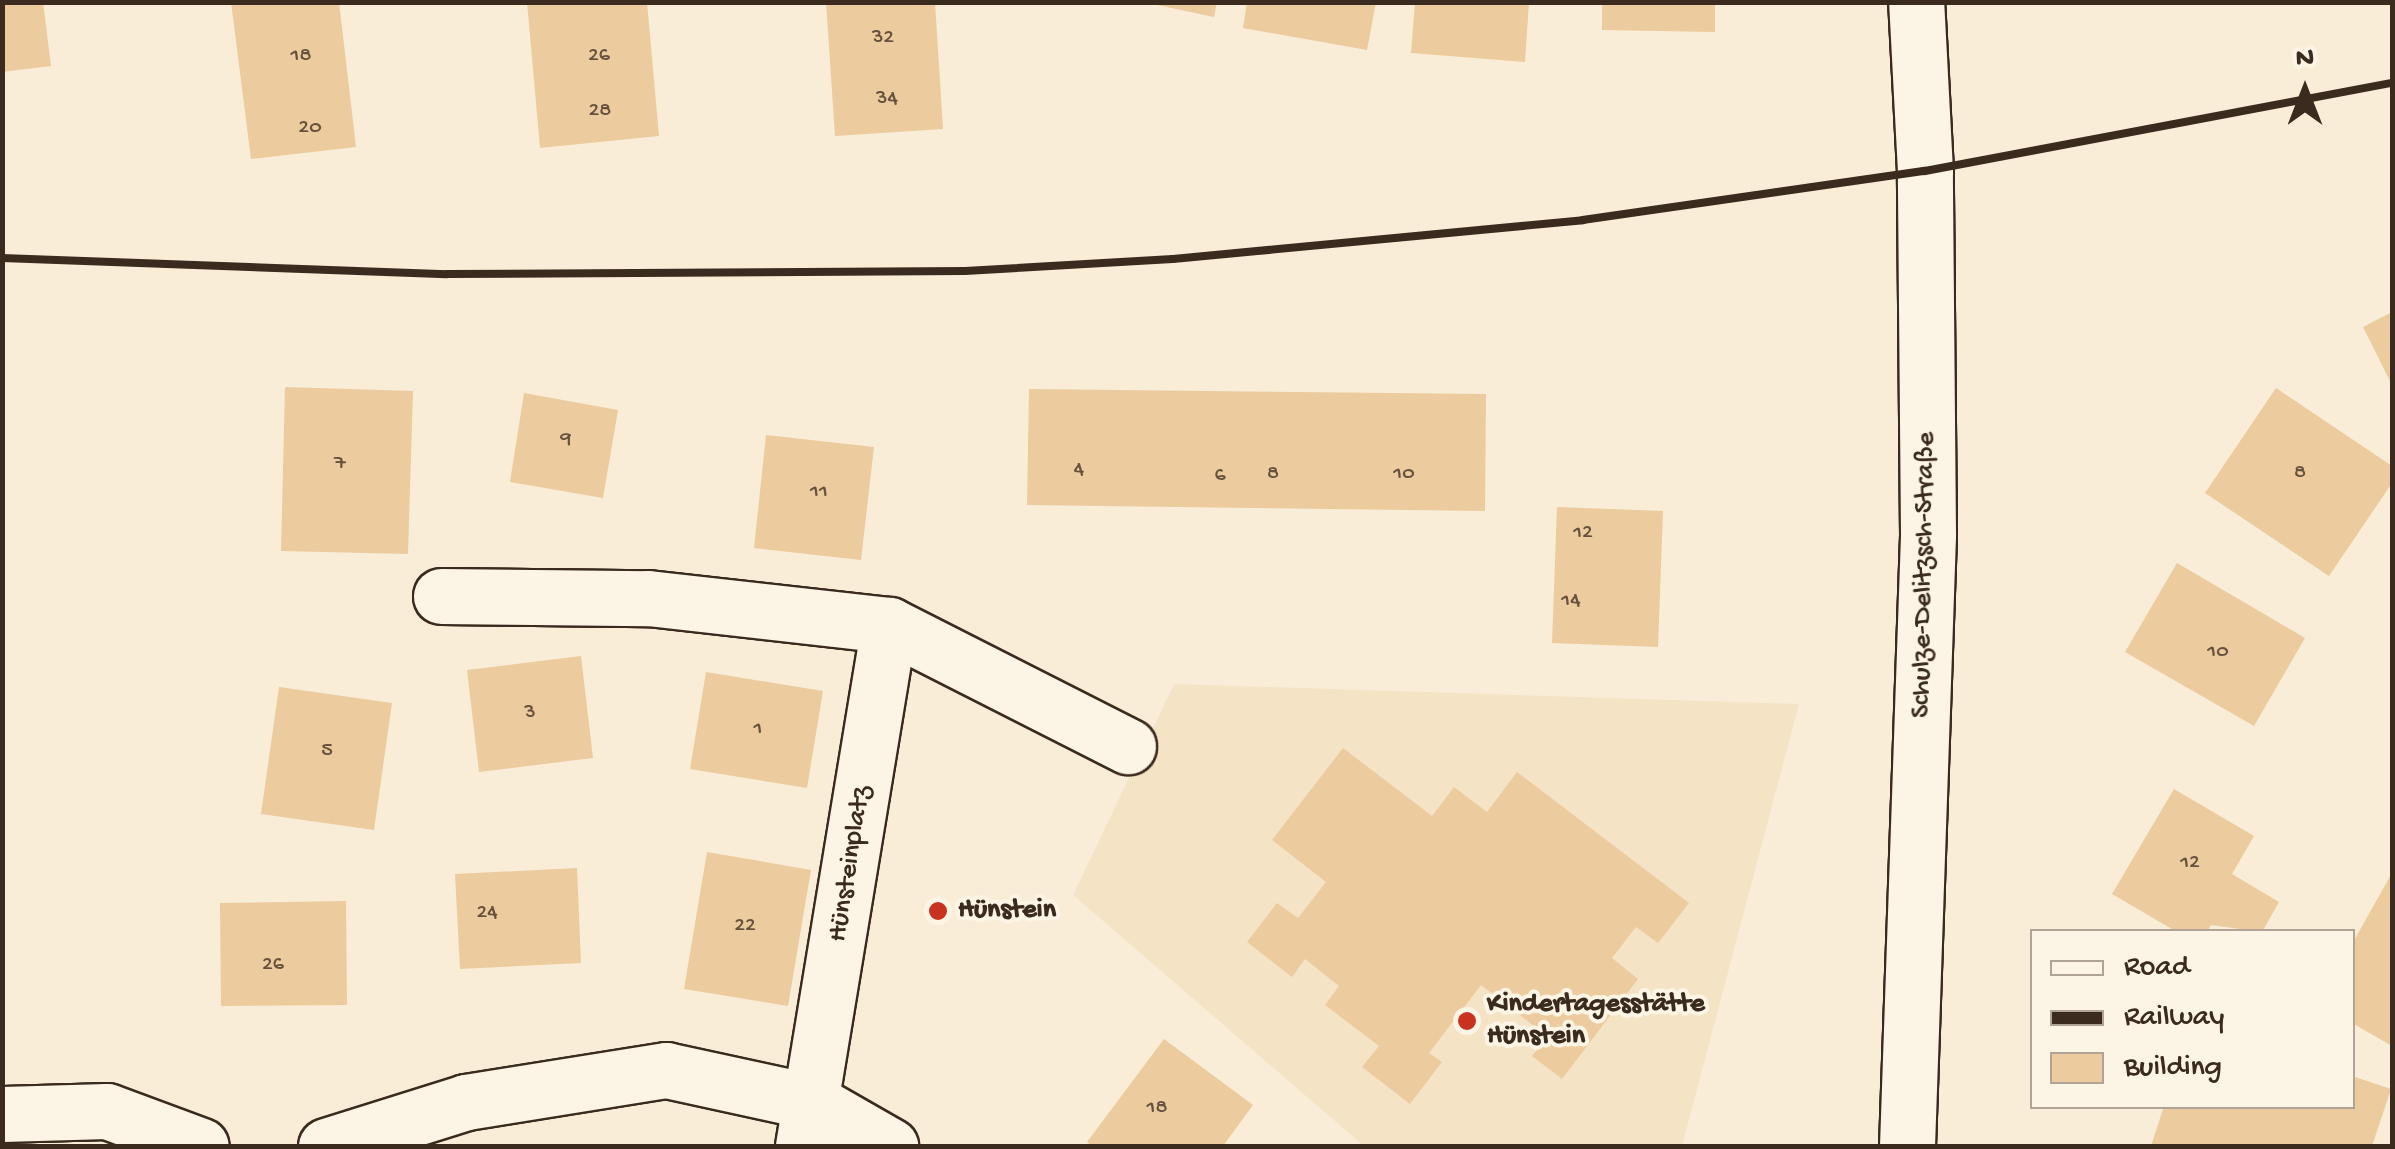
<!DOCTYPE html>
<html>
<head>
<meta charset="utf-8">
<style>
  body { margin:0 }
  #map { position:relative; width:2395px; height:1149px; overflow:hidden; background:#f9edd7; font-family:"Gochi Hand",sans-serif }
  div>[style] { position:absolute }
  .built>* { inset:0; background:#f5e3c6 }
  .building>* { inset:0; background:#eccb9e }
  .roads { filter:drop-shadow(2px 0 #3b2a1e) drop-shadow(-2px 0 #3b2a1e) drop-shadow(0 2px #3b2a1e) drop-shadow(0 -2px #3b2a1e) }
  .street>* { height:55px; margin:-27.5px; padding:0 27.5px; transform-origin:27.5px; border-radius:27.5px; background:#fcf5e5 }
  .secondary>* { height:55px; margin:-27.5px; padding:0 27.5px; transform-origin:27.5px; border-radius:27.5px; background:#fcf5e5 }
  .rail>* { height:8px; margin:-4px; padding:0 4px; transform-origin:4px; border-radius:4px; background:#3b2a1e }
  .dots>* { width:28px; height:28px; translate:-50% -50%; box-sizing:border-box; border:5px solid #fcf5e5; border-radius:50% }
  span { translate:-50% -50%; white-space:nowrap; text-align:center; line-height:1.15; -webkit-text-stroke:8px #fcf5e5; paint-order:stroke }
  .number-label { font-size:22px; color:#67523e }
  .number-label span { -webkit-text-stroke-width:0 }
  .street-label { font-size:28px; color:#3b2a1e }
  .poi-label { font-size:28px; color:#3b2a1e; font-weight:700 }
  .left { translate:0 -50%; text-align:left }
  .frame { position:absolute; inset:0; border:5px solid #3b2a1e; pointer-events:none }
  .legend { position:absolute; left:2030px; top:929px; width:325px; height:180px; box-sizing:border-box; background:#fcf5e5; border:2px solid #afa495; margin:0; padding:12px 18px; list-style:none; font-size:30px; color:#3b2a1e }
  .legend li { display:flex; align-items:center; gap:20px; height:50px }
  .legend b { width:50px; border:2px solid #afa495 }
  .north { position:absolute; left:2255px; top:40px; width:100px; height:100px; -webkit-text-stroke:8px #fcf5e5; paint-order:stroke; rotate:0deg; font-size:28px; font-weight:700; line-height:40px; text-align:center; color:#3b2a1e }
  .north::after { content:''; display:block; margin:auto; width:35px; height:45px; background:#3b2a1e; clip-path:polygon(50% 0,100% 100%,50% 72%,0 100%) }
</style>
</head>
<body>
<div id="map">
  <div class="built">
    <i style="clip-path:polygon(1174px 684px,1799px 704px,1682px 1146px,1364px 1146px,1073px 895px)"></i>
  </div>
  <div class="building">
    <i style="clip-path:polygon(2px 2px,43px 2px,51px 66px,2px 72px)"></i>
    <i style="clip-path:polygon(231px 2px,339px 2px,356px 147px,251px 159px)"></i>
    <i style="clip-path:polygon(527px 2px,647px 2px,659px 136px,540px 148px)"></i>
    <i style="clip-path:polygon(826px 2px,935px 2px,943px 129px,835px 136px)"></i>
    <i style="clip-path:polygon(1143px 2px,1217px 2px,1214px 17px)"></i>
    <i style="clip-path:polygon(1247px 2px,1376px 2px,1367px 50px,1243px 28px)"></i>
    <i style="clip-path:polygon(1415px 2px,1529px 2px,1525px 62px,1411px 53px)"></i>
    <i style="clip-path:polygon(1602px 2px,1715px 2px,1715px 32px,1602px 30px)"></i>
    <i style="clip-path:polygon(2392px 312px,2392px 385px,2363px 327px)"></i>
    <i style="clip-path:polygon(285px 387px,413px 391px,408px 554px,281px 551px)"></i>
    <i style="clip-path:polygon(2276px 388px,2392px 466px,2392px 483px,2329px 576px,2205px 493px)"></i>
    <i style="clip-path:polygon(1029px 389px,1486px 394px,1485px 511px,1027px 505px)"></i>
    <i style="clip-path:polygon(524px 393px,618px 410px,603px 498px,510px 482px)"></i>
    <i style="clip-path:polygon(766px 435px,874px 447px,861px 560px,754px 548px)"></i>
    <i style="clip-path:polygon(1557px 507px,1663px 511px,1658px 647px,1552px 643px)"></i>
    <i style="clip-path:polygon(2177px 563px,2305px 638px,2254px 726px,2125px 652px)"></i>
    <i style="clip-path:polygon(581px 656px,593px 758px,479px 772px,467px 670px)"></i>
    <i style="clip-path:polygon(706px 672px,823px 691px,807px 788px,690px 769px)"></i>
    <i style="clip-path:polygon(279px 687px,392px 703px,374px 830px,261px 814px)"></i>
    <i style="clip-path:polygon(1343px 748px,1432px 816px,1454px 787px,1487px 812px,1517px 772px,1689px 903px,1658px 943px,1636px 927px,1612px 958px,1638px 979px,1562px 1079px,1532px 1056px,1548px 1037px,1481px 985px,1429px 1053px,1442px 1062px,1410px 1104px,1362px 1067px,1379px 1046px,1325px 1005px,1339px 986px,1305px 959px,1292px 977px,1247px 942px,1277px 903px,1298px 918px,1326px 882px,1272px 840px)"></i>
    <i style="clip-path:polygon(2174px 789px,2254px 836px,2232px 874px,2279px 902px,2262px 932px,2211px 925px,2207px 932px,2177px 932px,2112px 894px)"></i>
    <i style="clip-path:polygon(707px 852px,811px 870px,788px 1006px,684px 989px)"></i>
    <i style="clip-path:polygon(577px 868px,581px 963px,460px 969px,455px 874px)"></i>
    <i style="clip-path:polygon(2392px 873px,2392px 1046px,2352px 1023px,2352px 944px)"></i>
    <i style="clip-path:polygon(346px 901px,347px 1005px,221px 1006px,220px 903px)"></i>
    <i style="clip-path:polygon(1164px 1039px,1253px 1105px,1223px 1146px,1092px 1146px,1087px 1142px)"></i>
    <i style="clip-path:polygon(2352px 1076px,2391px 1089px,2372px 1146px,2151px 1146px,2164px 1106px,2352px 1106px)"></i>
  </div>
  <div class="roads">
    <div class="street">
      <i style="left:441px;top:596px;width:207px;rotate:0.6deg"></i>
      <i style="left:648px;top:598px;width:243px;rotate:6.4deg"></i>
      <i style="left:889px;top:625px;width:268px;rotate:26.9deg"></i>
      <i style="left:2px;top:1114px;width:105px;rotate:-1.6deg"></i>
      <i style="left:107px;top:1111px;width:100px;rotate:20.4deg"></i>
      <i style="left:326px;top:1146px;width:147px;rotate:-17.4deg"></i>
      <i style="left:466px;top:1102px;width:203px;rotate:-9.1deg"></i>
      <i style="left:666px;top:1070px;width:150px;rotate:12.3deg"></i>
      <i style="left:813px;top:1102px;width:89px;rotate:29.7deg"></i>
      <i style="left:803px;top:1146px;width:528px;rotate:-80.63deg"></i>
    </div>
    <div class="secondary">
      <i style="left:1907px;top:1146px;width:612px;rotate:-88.03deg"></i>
      <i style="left:1928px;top:534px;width:363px;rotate:-90.5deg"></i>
      <i style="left:1925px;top:171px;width:169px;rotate:-93deg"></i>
    </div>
  </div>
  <div class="rail">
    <i style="left:2px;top:258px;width:445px;rotate:2.1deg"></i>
    <i style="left:447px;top:274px;width:518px;rotate:-0.33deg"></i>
    <i style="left:965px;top:271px;width:208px;rotate:-3.3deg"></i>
    <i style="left:1173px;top:259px;width:412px;rotate:-5.4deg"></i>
    <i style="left:1583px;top:220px;width:345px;rotate:-8.2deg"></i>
    <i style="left:1925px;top:171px;width:475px;rotate:-10.7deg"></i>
  </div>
  <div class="dots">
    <i style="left:938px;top:911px;background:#c8321e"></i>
    <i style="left:1467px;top:1021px;background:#c8321e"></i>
  </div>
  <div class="number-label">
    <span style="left:883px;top:39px">32</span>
    <span style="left:301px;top:57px">18</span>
    <span style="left:599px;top:57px">26</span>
    <span style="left:887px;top:100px">34</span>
    <span style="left:600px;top:112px">28</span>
    <span style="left:310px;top:129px">20</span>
    <span style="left:566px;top:441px">9</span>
    <span style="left:340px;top:465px">7</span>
    <span style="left:1079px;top:471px">4</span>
    <span style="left:2300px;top:474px">8</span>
    <span style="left:1273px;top:475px">8</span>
    <span style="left:1404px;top:475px">10</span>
    <span style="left:1220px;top:477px">6</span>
    <span style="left:819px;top:493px">11</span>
    <span style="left:1583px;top:534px">12</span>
    <span style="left:1571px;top:602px">14</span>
    <span style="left:2218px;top:653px">10</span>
    <span style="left:530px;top:714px">3</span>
    <span style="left:758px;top:730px">1</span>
    <span style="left:327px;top:752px">5</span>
    <span style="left:2190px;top:864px">12</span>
    <span style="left:487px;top:914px">24</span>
    <span style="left:745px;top:927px">22</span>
    <span style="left:273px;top:966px">26</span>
    <span style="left:1157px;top:1109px">18</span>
  </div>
  <div class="street-label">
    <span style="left:1925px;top:575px;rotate:-89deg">Schulze-Delitzsch-Straße</span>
    <span style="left:851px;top:864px;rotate:-81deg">Hünsteinplatz</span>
  </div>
  <div class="poi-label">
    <span class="left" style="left:958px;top:911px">Hünstein</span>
    <span class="left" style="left:1487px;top:1021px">Kindertagesstätte<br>Hünstein</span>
  </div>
  <div class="frame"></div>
  <ul class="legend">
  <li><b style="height:12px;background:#fcf5e5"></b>Road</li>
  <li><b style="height:12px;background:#3b2a1e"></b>Railway</li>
  <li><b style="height:28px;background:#eccb9e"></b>Building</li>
  </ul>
  <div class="north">N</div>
</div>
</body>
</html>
